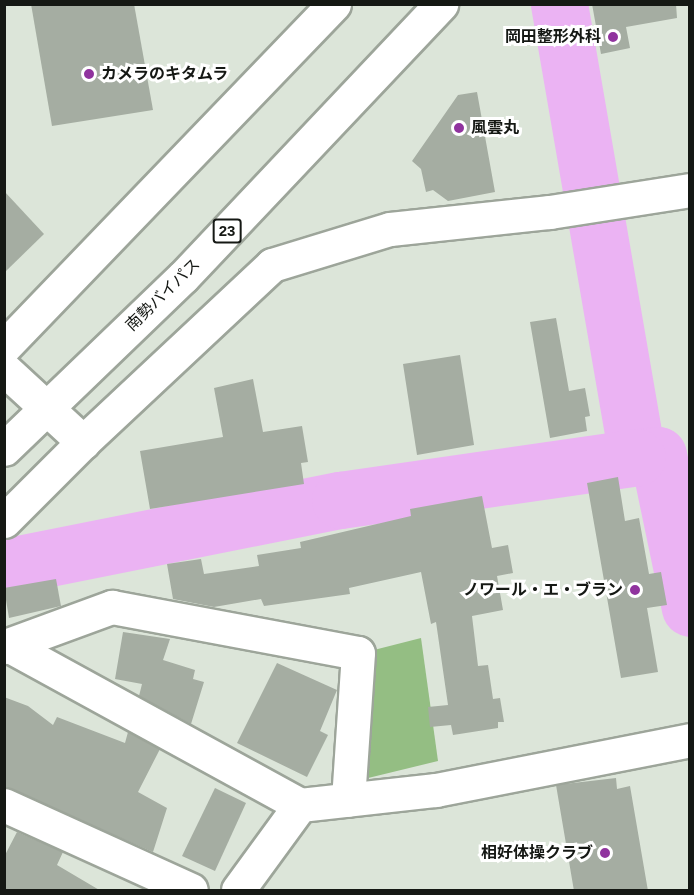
<!DOCTYPE html>
<html>
<head>
<meta charset="utf-8">
<style>
  body { margin:0 }
  #map { position:relative; width:694px; height:895px; overflow:hidden; background:#dce5d9; font-family:Helvetica,"Noto Sans JP",sans-serif }
  div>[style] { position:absolute }
  .green>* { inset:0; background:#94be83 }
  .river>* { height:57px; margin:-28.5px; padding:0 28.5px; transform-origin:28.5px; border-radius:28.5px; background:#ebb3f3 }
  .building>* { inset:0; background:#a5ada2 }
  .roads { filter:drop-shadow(2px 0 #9da59a) drop-shadow(-2px 0 #9da59a) drop-shadow(0 2px #9da59a) drop-shadow(0 -2px #9da59a) }
  .minor>* { height:33px; margin:-16.5px; padding:0 16.5px; transform-origin:16.5px; border-radius:16.5px; background:#fff }
  .trunk>* { height:33px; margin:-16.5px; padding:0 16.5px; transform-origin:16.5px; border-radius:16.5px; background:#fff }
  .dots>* { width:16px; height:16px; translate:-50% -50%; box-sizing:border-box; border:3px solid #fff; border-radius:50% }
  span { translate:-50% -50%; white-space:nowrap; text-align:center; line-height:1.15; -webkit-text-stroke:6px #fff; paint-order:stroke }
  .shield-label span { padding:2px 4px; background:#fff; border:2px solid; border-radius:4px; -webkit-text-stroke-width:0 }
  .shield-label { font-size:15px; color:#151814; font-weight:700 }
  .poi-label { font-size:16px; color:#151814; font-weight:700 }
  .right { translate:-100% -50%; text-align:right }
  .left { translate:0 -50%; text-align:left }
  .street-label { font-size:16px; color:#151814 }
  .frame { position:absolute; inset:0; border:6px solid #151814; pointer-events:none }
</style>
</head>
<body>
<div id="map">
  <div class="green">
    <i style="clip-path:polygon(421px 638px,438px 761px,364px 779px,370px 651px)"></i>
  </div>
  <div class="river">
    <i style="left:559px;top:4px;width:460px;rotate:80.2deg"></i>
    <i style="left:637px;top:457px;width:21px;rotate:-5deg"></i>
    <i style="left:658px;top:455px;width:156px;rotate:78.2deg"></i>
    <i style="left:4px;top:567px;width:343px;rotate:-11.3deg"></i>
    <i style="left:340px;top:500px;width:300px;rotate:-8.2deg"></i>
  </div>
  <div class="building">
    <i style="clip-path:polygon(31px 4px,134px 4px,153px 110px,52px 126px)"></i>
    <i style="clip-path:polygon(592px 4px,676px 4px,677px 18px,626px 27px,630px 48px,601px 54px)"></i>
    <i style="clip-path:polygon(477px 92px,495px 192px,448px 201px,433px 190px,426px 192px,421px 169px,412px 161px,458px 95px)"></i>
    <i style="clip-path:polygon(4px 191px,44px 234px,4px 273px)"></i>
    <i style="clip-path:polygon(556px 318px,569px 391px,585px 388px,590px 416px,585px 417px,587px 431px,550px 438px,530px 322px)"></i>
    <i style="clip-path:polygon(460px 355px,474px 445px,417px 455px,403px 364px)"></i>
    <i style="clip-path:polygon(253px 379px,263px 432px,302px 426px,308px 462px,301px 463px,304px 484px,150px 509px,140px 451px,223px 437px,214px 388px)"></i>
    <i style="clip-path:polygon(618px 477px,625px 521px,639px 518px,649px 574px,661px 572px,667px 605px,647px 608px,658px 672px,621px 678px,587px 483px)"></i>
    <i style="clip-path:polygon(482px 496px,492px 548px,508px 545px,513px 573px,497px 576px,503px 610px,472px 616px,478px 666px,488px 665px,493px 699px,500px 698px,504px 722px,498px 722px,498px 728px,453px 735px,451px 725px,430px 727px,428px 707px,448px 705px,436px 622px,431px 624px,421px 572px,349px 588px,350px 594px,264px 606px,261px 599px,214px 607px,173px 599px,167px 564px,201px 559px,204px 574px,259px 566px,257px 555px,301px 548px,300px 542px,411px 516px,410px 509px)"></i>
    <i style="clip-path:polygon(56px 579px,61px 606px,9px 618px,4px 588px)"></i>
    <i style="clip-path:polygon(123px 632px,170px 639px,163px 660px,195px 670px,193px 679px,204px 682px,191px 724px,139px 696px,142px 684px,115px 679px)"></i>
    <i style="clip-path:polygon(277px 663px,337px 690px,320px 731px,328px 735px,307px 777px,237px 743px)"></i>
    <i style="clip-path:polygon(4px 697px,28px 706px,53px 725px,57px 717px,125px 743px,128px 732px,160px 749px,138px 792px,167px 808px,153px 852px,4px 787px)"></i>
    <i style="clip-path:polygon(616px 778px,617px 789px,630px 786px,648px 891px,574px 891px,556px 785px)"></i>
    <i style="clip-path:polygon(215px 788px,246px 803px,215px 871px,182px 856px)"></i>
    <i style="clip-path:polygon(17px 832px,63px 852px,57px 865px,101px 891px,4px 891px,4px 857px)"></i>
  </div>
  <div class="roads">
    <div class="minor">
      <i style="left:4px;top:369px;width:108px;rotate:42.7deg"></i>
      <i style="left:83px;top:442px;width:259px;rotate:-43.1deg"></i>
      <i style="left:272px;top:265px;width:123px;rotate:-17deg"></i>
      <i style="left:390px;top:229px;width:161px;rotate:-6.1deg"></i>
      <i style="left:550px;top:212px;width:142px;rotate:-8.9deg"></i>
      <i style="left:4px;top:521px;width:112px;rotate:-45deg"></i>
      <i style="left:8px;top:645px;width:111px;rotate:-20.1deg"></i>
      <i style="left:112px;top:607px;width:250px;rotate:10.6deg"></i>
      <i style="left:358px;top:653px;width:147px;rotate:93.9deg"></i>
      <i style="left:4px;top:647px;width:4px;rotate:-27deg"></i>
      <i style="left:8px;top:645px;width:333px;rotate:28.7deg"></i>
      <i style="left:300px;top:805px;width:137px;rotate:-6.3deg"></i>
      <i style="left:436px;top:790px;width:259px;rotate:-11.1deg"></i>
      <i style="left:4px;top:805px;width:205px;rotate:24.4deg"></i>
      <i style="left:238px;top:890px;width:105px;rotate:-53.9deg"></i>
    </div>
    <div class="trunk">
      <i style="left:4px;top:347px;width:476px;rotate:-46.1deg"></i>
      <i style="left:4px;top:449px;width:248px;rotate:-43.9deg"></i>
      <i style="left:183px;top:277px;width:376px;rotate:-46.6deg"></i>
    </div>
  </div>
  <div class="dots">
    <i style="left:613px;top:37px;background:#90339e"></i>
    <i style="left:89px;top:74px;background:#90339e"></i>
    <i style="left:459px;top:128px;background:#90339e"></i>
    <i style="left:635px;top:590px;background:#90339e"></i>
    <i style="left:605px;top:853px;background:#90339e"></i>
  </div>
  <div class="shield-label">
    <span style="left:227px;top:231px">23</span>
  </div>
  <div class="poi-label">
    <span class="right" style="left:601px;top:37px">岡田整形外科</span>
    <span class="left" style="left:101px;top:74px">カメラのキタムラ</span>
    <span class="left" style="left:471px;top:128px">風雲丸</span>
    <span class="right" style="left:623px;top:590px">ノワール・エ・ブラン</span>
    <span class="right" style="left:593px;top:853px">相好体操クラブ</span>
  </div>
  <div class="street-label">
    <span style="left:163px;top:295px;rotate:-44deg">南勢バイパス</span>
  </div>
  <div class="frame"></div>
</div>
</body>
</html>
